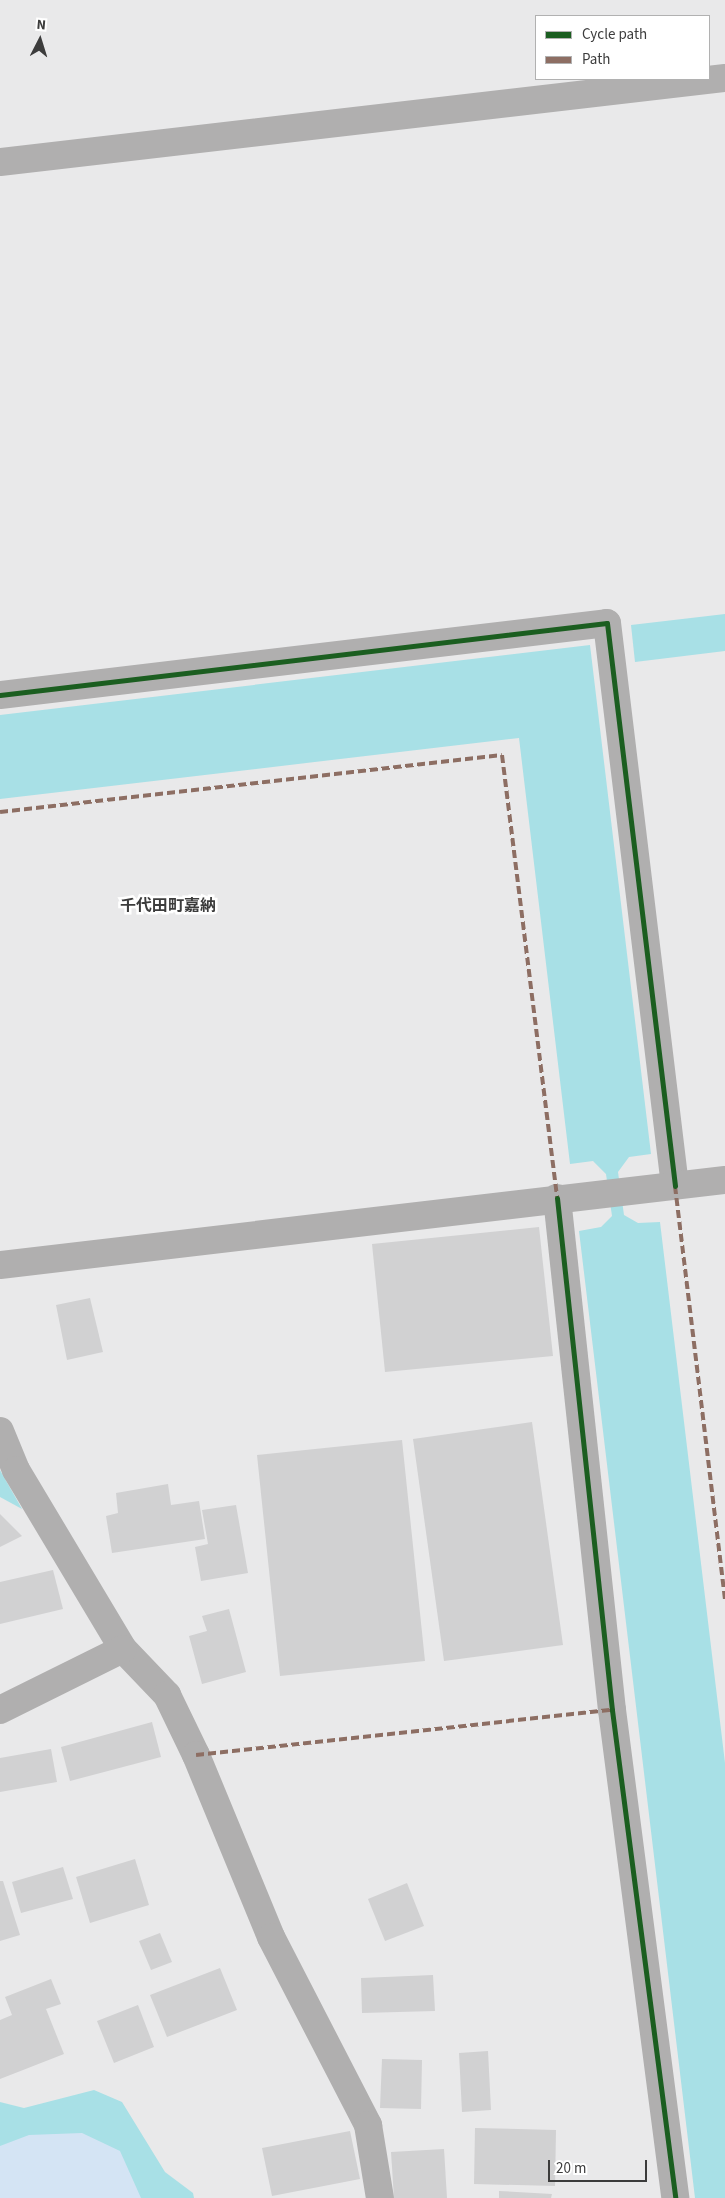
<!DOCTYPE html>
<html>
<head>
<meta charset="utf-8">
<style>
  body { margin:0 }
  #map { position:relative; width:725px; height:2198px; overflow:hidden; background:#e9e9ea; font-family:"Source Sans 3","Noto Sans JP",sans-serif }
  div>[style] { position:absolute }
  .green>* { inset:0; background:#d4e4f4 }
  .water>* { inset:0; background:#a8e0e6 }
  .building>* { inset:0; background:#d1d1d2 }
  .minor>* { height:28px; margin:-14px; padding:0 14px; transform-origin:14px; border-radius:14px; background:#b0afaf }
  .quiet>* { height:4px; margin-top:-2px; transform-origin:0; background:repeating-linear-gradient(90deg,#8d6e63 0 8px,transparent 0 12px) }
  .cycleway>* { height:5px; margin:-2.5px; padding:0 2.5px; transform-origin:2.5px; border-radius:2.5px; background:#1b5e20 }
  span { translate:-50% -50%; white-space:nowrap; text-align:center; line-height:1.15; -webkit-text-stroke:5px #fff; paint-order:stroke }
  .quarter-label { font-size:16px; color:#3c3c3c; font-weight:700 }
  .legend { position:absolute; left:535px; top:15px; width:175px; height:65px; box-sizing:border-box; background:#fff; border:1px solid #b1b1b1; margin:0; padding:6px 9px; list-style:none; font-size:15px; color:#3c3c3c }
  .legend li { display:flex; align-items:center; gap:10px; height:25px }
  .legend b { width:25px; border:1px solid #b1b1b1 }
  .north { position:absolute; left:15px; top:15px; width:50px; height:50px; -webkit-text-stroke:4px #fff; paint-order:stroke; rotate:5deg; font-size:14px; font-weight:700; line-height:20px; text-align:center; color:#3c3c3c }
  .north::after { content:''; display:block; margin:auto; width:18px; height:22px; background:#3c3c3c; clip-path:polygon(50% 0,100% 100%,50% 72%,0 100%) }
  .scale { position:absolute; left:548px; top:2160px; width:99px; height:22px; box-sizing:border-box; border:2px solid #3c3c3c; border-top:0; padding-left:6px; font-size:15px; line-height:18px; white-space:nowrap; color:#3c3c3c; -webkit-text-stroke:4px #fff; paint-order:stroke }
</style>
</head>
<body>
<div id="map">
  <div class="green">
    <i style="clip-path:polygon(0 2117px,124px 2129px,154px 2198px,0 2198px)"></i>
  </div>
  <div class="water">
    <i style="clip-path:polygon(725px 614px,725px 651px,635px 662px,631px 625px)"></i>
    <i style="clip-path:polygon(590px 645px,651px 1154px,629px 1157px,618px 1172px,624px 1215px,638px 1223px,660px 1222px,725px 1763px,725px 2198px,695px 2198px,579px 1231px,601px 1227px,612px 1216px,606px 1174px,593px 1161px,570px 1164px,519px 738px,0 799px,0 715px)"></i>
    <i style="clip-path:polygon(0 1470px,22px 1509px,0 1497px)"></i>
    <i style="clip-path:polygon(94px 2090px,122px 2102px,165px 2172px,193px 2193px,194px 2198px,141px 2198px,120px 2151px,82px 2133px,29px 2135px,0 2146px,0 2102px,24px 2108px)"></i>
  </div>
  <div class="building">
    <i style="clip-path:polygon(539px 1227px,553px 1356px,385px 1372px,372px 1244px)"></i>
    <i style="clip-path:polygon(90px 1298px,103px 1352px,67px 1360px,56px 1305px)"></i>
    <i style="clip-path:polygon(532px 1422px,563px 1645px,444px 1661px,413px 1439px)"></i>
    <i style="clip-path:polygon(402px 1440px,425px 1661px,280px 1676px,257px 1455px)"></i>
    <i style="clip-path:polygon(168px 1484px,171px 1505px,199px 1501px,205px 1539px,112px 1553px,106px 1516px,118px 1513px,116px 1493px)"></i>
    <i style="clip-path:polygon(236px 1505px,248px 1573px,201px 1581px,195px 1547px,208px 1544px,202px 1510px)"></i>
    <i style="clip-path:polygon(0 1514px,22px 1536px,0 1547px)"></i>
    <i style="clip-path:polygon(53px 1570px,63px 1609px,0 1624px,0 1582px)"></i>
    <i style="clip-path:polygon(229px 1609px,246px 1672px,202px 1684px,189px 1636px,207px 1631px,202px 1616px)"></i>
    <i style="clip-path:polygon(152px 1722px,161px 1757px,70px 1781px,61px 1747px)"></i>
    <i style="clip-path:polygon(51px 1749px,57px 1782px,0 1792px,0 1758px)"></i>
    <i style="clip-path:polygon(135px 1859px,149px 1905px,90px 1923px,76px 1877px)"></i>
    <i style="clip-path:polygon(63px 1867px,73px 1899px,21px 1913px,12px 1882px)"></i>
    <i style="clip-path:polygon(0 1881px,3px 1881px,20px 1935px,0 1941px)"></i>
    <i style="clip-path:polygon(407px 1883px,424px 1926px,385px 1941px,368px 1899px)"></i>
    <i style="clip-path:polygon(160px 1933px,172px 1962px,151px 1970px,139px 1941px)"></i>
    <i style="clip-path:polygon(220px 1968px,237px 2010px,167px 2037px,150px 1995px)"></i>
    <i style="clip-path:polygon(433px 1975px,435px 2011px,362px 2013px,361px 1978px)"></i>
    <i style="clip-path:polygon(51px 1979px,61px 2004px,46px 2009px,64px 2054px,0 2079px,0 2020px,12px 2015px,5px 1997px)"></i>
    <i style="clip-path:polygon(138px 2005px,154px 2047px,114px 2063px,97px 2021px)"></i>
    <i style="clip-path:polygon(488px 2051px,491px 2110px,462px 2112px,459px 2053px)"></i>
    <i style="clip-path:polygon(382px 2059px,422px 2060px,421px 2109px,380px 2108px)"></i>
    <i style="clip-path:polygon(475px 2128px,556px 2130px,555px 2186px,474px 2184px)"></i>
    <i style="clip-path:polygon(350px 2131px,360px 2179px,272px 2196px,262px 2148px)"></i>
    <i style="clip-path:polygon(444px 2149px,447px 2198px,394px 2198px,391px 2152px)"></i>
    <i style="clip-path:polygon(499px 2191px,552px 2194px,551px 2198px,499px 2198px)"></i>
  </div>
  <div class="minor">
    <i style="left:0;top:162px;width:730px;rotate:-6.61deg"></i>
    <i style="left:0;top:695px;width:611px;rotate:-6.76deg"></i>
    <i style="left:607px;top:623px;width:567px;rotate:83.11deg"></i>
    <i style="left:557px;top:1198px;width:515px;rotate:83.87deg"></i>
    <i style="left:612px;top:1710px;width:492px;rotate:82.6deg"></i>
    <i style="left:0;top:1265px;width:730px;rotate:-6.69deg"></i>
    <i style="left:0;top:1431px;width:42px;rotate:67.7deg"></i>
    <i style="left:16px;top:1470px;width:209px;rotate:59.1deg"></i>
    <i style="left:123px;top:1649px;width:64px;rotate:46.3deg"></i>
    <i style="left:167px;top:1695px;width:67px;rotate:64.2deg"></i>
    <i style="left:196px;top:1755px;width:197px;rotate:67.6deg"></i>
    <i style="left:271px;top:1937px;width:212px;rotate:62.7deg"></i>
    <i style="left:368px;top:2125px;width:74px;rotate:80.7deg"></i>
    <i style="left:0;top:1710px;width:137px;rotate:-26.4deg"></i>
  </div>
  <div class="quiet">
    <i style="left:0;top:812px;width:505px;rotate:-6.48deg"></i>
    <i style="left:502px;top:755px;width:446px;rotate:82.9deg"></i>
    <i style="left:675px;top:1186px;width:419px;rotate:83.1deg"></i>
    <i style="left:196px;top:1755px;width:418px;rotate:-6.2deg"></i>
  </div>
  <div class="cycleway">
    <i style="left:0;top:695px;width:611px;rotate:-6.76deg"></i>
    <i style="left:607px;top:623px;width:567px;rotate:83.11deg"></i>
    <i style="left:557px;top:1198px;width:515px;rotate:83.87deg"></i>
    <i style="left:612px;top:1710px;width:492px;rotate:82.6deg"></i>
  </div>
  <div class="quarter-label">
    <span style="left:168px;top:906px">千代田町嘉納</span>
  </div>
  <ul class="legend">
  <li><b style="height:6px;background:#1b5e20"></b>Cycle path</li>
  <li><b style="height:6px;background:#8d6e63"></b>Path</li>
  </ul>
  <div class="north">N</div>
  <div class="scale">20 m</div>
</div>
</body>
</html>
